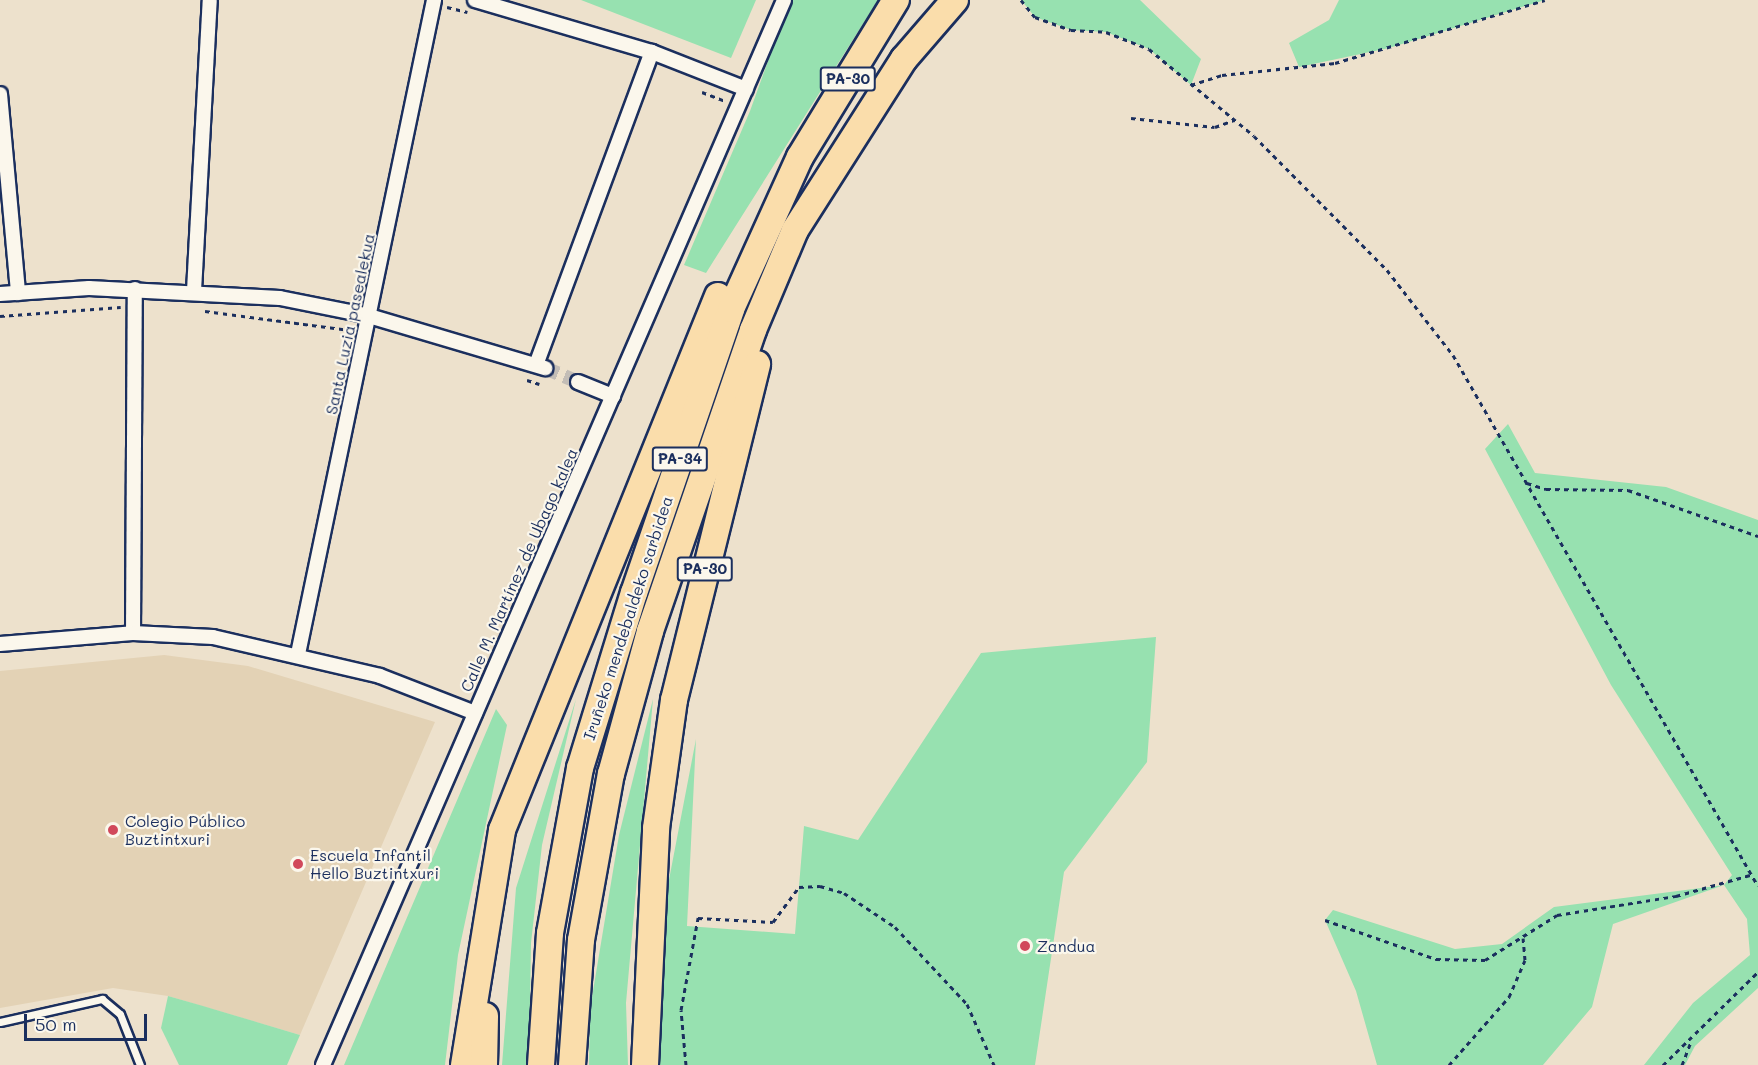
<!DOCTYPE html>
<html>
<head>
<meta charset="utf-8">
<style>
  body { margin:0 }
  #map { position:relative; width:1758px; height:1065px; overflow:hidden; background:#ede1cc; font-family:Mali,sans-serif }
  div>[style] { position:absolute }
  .built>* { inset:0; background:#e3d2b5 }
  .green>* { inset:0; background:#97e1b0 }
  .street-tunnel>* { height:14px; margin-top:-7px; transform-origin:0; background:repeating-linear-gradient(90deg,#c3bdb6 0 14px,transparent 0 21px) }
  .path>* { height:3px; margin-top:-1.5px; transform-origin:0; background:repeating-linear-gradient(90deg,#1b2f5e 0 4.5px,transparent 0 9px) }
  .roads { filter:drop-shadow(2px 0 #1b2f5e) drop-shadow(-2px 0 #1b2f5e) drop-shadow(0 2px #1b2f5e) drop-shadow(0 -2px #1b2f5e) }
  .lane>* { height:7px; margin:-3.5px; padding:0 3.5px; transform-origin:3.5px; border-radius:3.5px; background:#fbf7ec }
  .street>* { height:14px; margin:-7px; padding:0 7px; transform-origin:7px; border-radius:7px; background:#fbf7ec }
  .highway>* { height:26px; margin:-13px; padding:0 13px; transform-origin:13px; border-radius:13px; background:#faddab }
  .dots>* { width:16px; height:16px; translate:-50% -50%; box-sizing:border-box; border:3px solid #fbf7ec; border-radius:50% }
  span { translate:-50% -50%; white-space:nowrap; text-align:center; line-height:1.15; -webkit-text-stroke:4.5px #fbf7ec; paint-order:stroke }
  .shield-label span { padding:2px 4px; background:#fbf7ec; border:2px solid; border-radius:4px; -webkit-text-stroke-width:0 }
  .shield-label { font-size:15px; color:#1b2f5e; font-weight:700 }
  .street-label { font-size:16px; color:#1b2f5e }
  .poi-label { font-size:16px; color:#1b2f5e }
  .left { translate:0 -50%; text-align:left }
  .scale { position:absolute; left:24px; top:1014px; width:123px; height:27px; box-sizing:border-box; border:3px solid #1b2f5e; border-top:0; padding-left:8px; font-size:18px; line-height:21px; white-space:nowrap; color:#1b2f5e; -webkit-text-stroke:4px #fbf7ec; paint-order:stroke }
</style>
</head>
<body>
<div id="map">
  <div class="built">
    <i style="clip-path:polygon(164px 655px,248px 666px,435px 722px,300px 1035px,168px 996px,113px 988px,0 1008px,0 671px)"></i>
  </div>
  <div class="green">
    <i style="clip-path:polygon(581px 0,756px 0,731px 58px)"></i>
    <i style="clip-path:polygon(790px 0,878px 0,706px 273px,684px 265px,750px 111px)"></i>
    <i style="clip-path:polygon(1021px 0,1140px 0,1201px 59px,1191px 85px,1149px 49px,1106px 32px,1071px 30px,1035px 17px)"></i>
    <i style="clip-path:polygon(1339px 0,1545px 0,1389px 48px,1299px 67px,1289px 43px,1329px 20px)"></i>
    <i style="clip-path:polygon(1508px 424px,1535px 473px,1666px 487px,1758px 520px,1758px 988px,1695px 1046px,1685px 1065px,1644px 1065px,1693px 1003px,1750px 955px,1747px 919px,1724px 885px,1613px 924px,1592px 1007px,1543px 1065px,1377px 1065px,1356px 991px,1325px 920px,1333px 910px,1455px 949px,1502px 944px,1554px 907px,1724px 885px,1732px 875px,1611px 685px,1485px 449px)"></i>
    <i style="clip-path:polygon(1156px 637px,1147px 762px,1064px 872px,1035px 1065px,646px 1065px,644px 1010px,696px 739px,687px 926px,795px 934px,804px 826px,858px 840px,981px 653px)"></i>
    <i style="clip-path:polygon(576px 699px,542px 845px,531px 943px,529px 1065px,502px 1065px,516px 888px)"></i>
    <i style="clip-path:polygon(653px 699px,626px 1003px,628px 1065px,589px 1065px,590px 1009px,619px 835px)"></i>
    <i style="clip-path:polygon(496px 709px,507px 725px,458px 955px,445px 1065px,344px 1065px)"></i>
    <i style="clip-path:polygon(168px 996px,203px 1006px,300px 1035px,287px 1065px,179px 1065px,161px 1028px)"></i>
  </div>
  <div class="street-tunnel">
    <i style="left:545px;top:368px;width:36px;rotate:23deg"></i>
  </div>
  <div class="path">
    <i style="left:1021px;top:0;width:22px;rotate:51deg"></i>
    <i style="left:1035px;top:17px;width:38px;rotate:20deg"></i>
    <i style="left:1071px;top:30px;width:35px;rotate:3deg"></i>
    <i style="left:1106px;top:32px;width:46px;rotate:21.6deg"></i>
    <i style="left:1149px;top:49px;width:136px;rotate:39.6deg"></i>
    <i style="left:1254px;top:136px;width:189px;rotate:45.2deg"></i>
    <i style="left:1387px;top:270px;width:108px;rotate:52.2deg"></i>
    <i style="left:1453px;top:355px;width:612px;rotate:60.13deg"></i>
    <i style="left:447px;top:7px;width:21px;rotate:14deg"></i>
    <i style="left:1191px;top:85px;width:33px;rotate:-18deg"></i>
    <i style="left:1222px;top:75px;width:114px;rotate:-6.1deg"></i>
    <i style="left:1335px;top:63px;width:219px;rotate:-16.7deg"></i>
    <i style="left:702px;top:92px;width:26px;rotate:21deg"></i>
    <i style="left:1131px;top:118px;width:84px;rotate:6.1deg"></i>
    <i style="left:1215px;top:127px;width:20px;rotate:-20deg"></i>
    <i style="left:205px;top:311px;width:146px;rotate:7.5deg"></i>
    <i style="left:0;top:316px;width:121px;rotate:-4.3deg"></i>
    <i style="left:527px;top:380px;width:13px;rotate:18deg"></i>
    <i style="left:1527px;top:483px;width:20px;rotate:18deg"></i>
    <i style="left:1546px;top:489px;width:82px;rotate:0.7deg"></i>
    <i style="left:1628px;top:490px;width:138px;rotate:19.5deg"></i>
    <i style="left:1325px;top:920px;width:118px;rotate:19.4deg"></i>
    <i style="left:1436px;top:959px;width:49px;rotate:1.2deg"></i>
    <i style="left:1485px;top:960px;width:85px;rotate:-32deg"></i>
    <i style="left:1557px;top:915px;width:121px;rotate:-9.1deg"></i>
    <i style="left:1676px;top:896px;width:77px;rotate:-15.8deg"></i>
    <i style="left:686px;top:1065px;width:55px;rotate:-95.2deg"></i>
    <i style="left:681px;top:1010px;width:94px;rotate:-79.5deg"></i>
    <i style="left:698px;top:918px;width:75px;rotate:3.1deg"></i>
    <i style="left:773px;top:922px;width:44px;rotate:-53.4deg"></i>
    <i style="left:799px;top:887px;width:21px;rotate:-3deg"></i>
    <i style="left:820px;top:886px;width:25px;rotate:16deg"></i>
    <i style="left:844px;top:893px;width:61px;rotate:33.7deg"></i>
    <i style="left:895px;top:927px;width:105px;rotate:46.9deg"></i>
    <i style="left:967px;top:1004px;width:67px;rotate:66.1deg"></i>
    <i style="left:1449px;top:1065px;width:91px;rotate:-48.6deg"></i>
    <i style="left:1509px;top:997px;width:40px;rotate:-66.6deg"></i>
    <i style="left:1525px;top:960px;width:22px;rotate:-95deg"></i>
    <i style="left:1663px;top:1065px;width:133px;rotate:-44.4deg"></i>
    <i style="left:1682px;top:1065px;width:26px;rotate:-69deg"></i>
  </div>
  <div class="roads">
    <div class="lane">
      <i style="left:0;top:1022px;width:105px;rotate:-12.7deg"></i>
      <i style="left:102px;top:999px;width:23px;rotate:40deg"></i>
      <i style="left:120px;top:1014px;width:55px;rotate:68.6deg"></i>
    </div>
    <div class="street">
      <i style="left:475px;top:0;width:184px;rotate:16.4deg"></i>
      <i style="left:652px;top:52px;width:101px;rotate:21.5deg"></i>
      <i style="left:0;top:94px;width:200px;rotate:84.8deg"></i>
      <i style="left:194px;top:291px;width:291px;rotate:-86.9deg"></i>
      <i style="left:0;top:294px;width:89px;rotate:-3.9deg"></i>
      <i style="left:89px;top:288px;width:191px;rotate:3deg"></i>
      <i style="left:280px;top:298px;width:91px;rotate:11.4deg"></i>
      <i style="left:369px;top:316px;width:184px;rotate:16.5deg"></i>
      <i style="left:536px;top:365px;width:334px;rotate:-69.7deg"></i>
      <i style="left:578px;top:382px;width:38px;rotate:22deg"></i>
      <i style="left:133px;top:633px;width:344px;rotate:-89.7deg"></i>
      <i style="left:0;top:644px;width:133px;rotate:-4.7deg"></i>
      <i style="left:133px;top:633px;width:80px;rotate:2.9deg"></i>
      <i style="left:213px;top:637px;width:171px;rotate:13.1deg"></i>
      <i style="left:380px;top:676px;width:102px;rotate:21.3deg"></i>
      <i style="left:298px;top:654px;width:668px;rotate:-78.25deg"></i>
      <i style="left:323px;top:1065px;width:1160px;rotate:-66.59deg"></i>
    </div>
    <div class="highway">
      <i style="left:464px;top:1065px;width:238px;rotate:-80.8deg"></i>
      <i style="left:502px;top:830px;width:576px;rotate:-67.98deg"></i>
      <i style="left:484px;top:1065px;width:49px;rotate:-88.8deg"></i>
      <i style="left:541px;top:1065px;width:132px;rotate:-86.1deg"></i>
      <i style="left:550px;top:933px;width:168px;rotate:-79.7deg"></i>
      <i style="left:580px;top:768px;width:183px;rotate:-72.9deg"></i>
      <i style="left:634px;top:593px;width:300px;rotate:-71.1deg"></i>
      <i style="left:731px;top:309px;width:167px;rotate:-65.6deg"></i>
      <i style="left:800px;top:157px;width:184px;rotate:-58.6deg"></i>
      <i style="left:572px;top:1065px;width:125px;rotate:-85.9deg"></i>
      <i style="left:581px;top:940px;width:169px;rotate:-79.8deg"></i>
      <i style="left:611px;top:774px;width:148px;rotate:-74.7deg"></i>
      <i style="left:650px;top:631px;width:318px;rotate:-71.1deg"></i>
      <i style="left:753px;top:330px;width:108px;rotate:-67.2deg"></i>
      <i style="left:795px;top:230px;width:203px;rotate:-57.5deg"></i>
      <i style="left:904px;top:59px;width:78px;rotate:-49.2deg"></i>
      <i style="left:645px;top:1065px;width:237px;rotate:-87.3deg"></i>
      <i style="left:656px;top:828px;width:129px;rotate:-82deg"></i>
      <i style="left:674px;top:700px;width:346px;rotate:-76.1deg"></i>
    </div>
  </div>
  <div class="dots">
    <i style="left:113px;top:830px;background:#d1495b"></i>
    <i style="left:298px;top:864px;background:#d1495b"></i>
    <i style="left:1025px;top:946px;background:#d1495b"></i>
  </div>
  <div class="shield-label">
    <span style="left:848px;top:79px">PA-30</span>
    <span style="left:680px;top:459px">PA-34</span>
    <span style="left:705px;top:569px">PA-30</span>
  </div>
  <div class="street-label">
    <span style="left:350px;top:324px;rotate:-78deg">Santa Luzia pasealekua</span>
    <span style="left:519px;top:570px;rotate:-66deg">Calle M. Martínez de Ubago kalea</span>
    <span style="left:628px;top:618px;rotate:-72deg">Iruñeko mendebaldeko sarbidea</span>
  </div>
  <div class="poi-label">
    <span class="left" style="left:125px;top:830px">Colegio Público<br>Buztintxuri</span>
    <span class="left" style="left:310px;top:864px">Escuela Infantil<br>Hello Buztintxuri</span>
    <span class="left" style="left:1037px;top:946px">Zandua</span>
  </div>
  <div class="scale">50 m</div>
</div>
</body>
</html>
